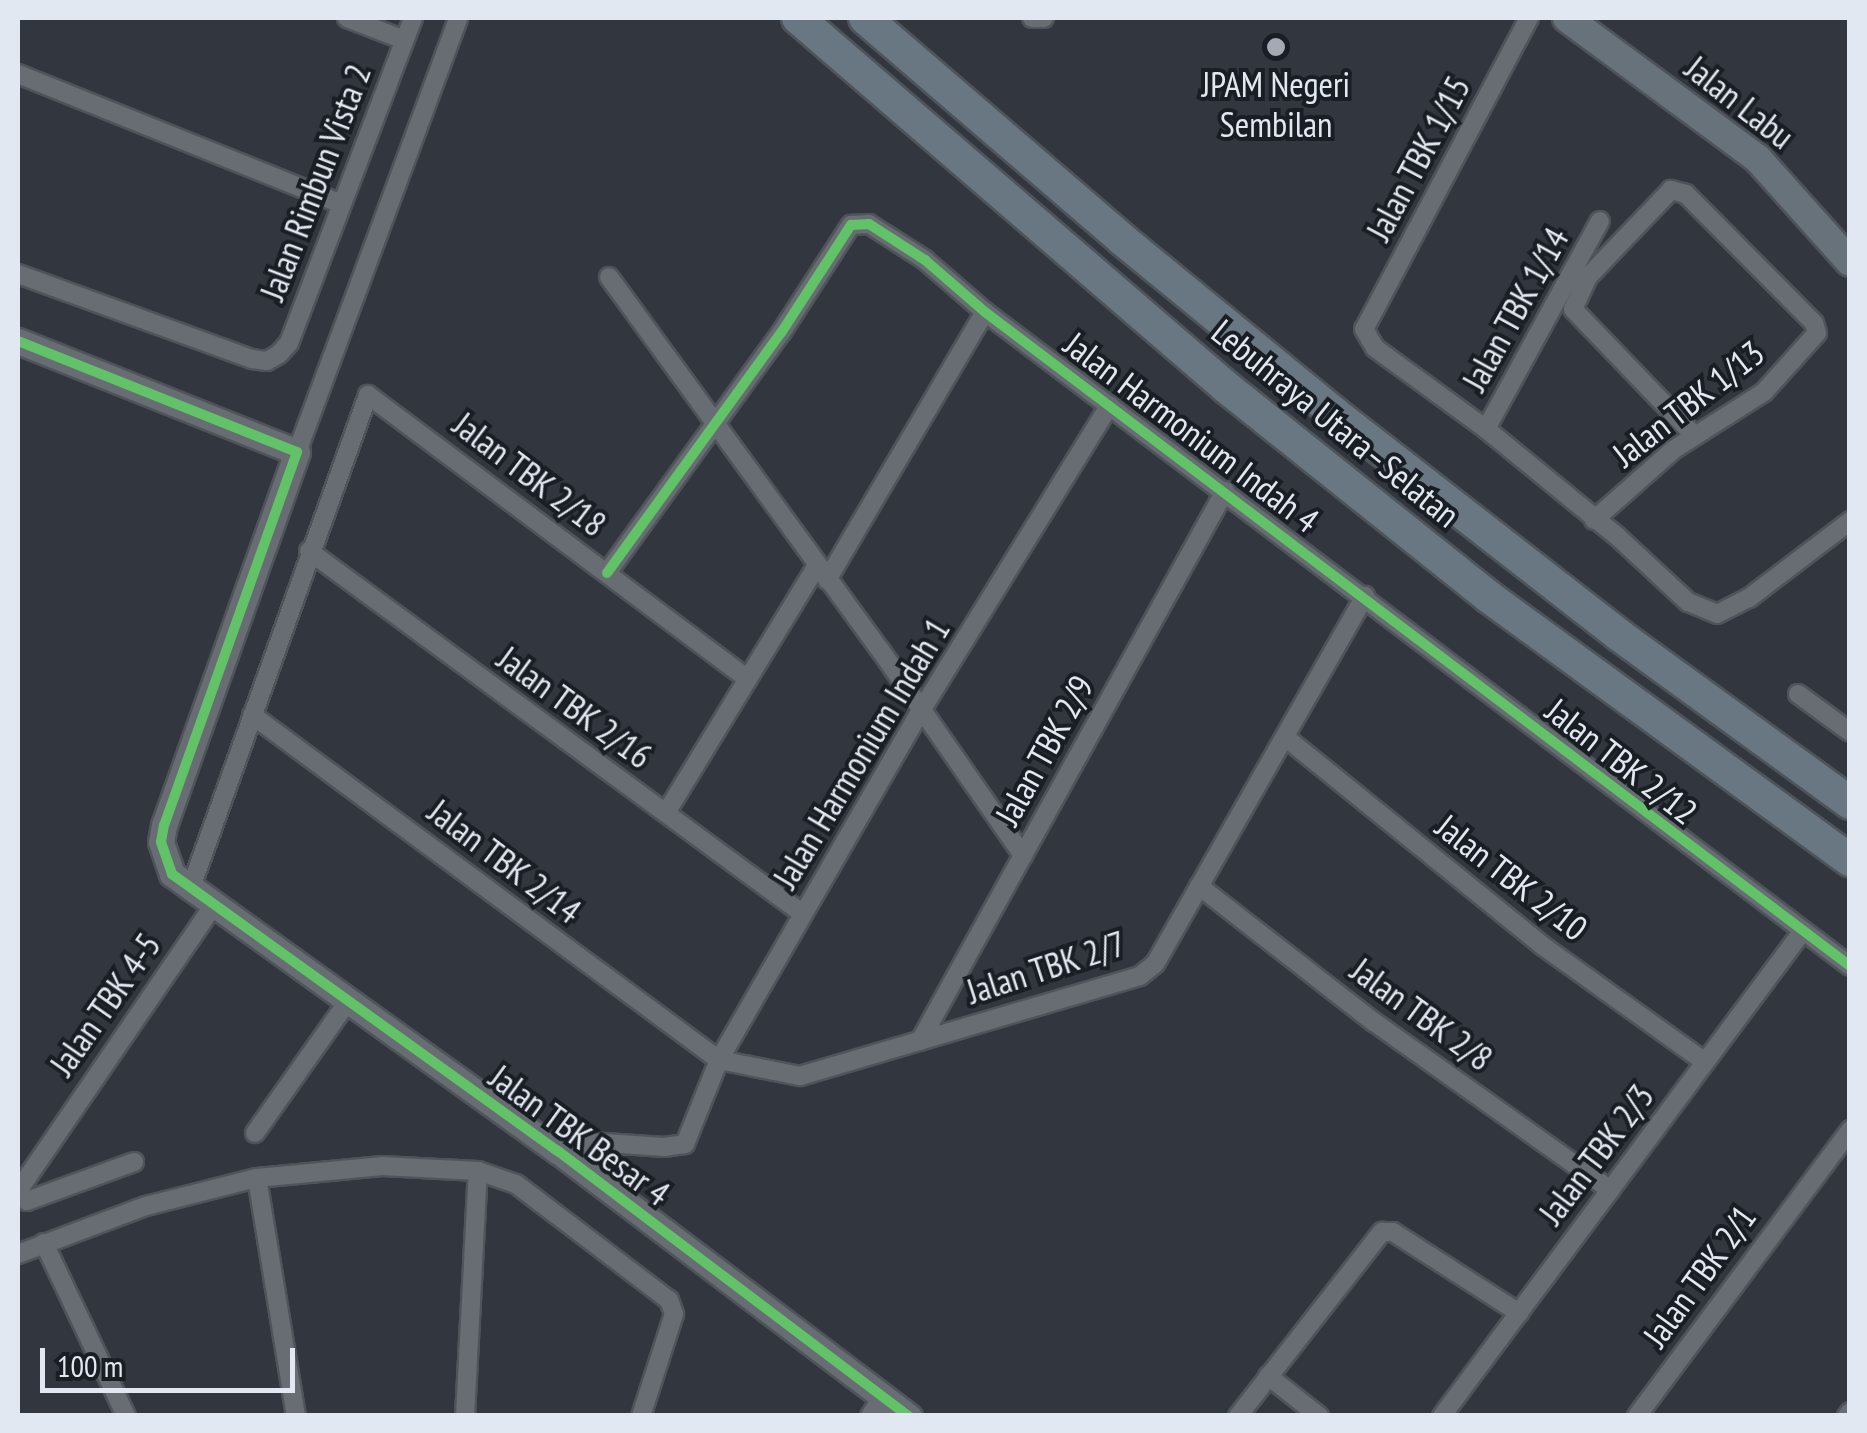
<!DOCTYPE html>
<html>
<head>
<meta charset="utf-8">
<style>
  body { margin:0 }
  #map { position:relative; width:1867px; height:1433px; overflow:hidden; background:#32373f; font-family:"PT Sans Narrow",sans-serif }
  div>[style] { position:absolute }
  .roads { filter:drop-shadow(2px 0 #4f545a) drop-shadow(-2px 0 #4f545a) drop-shadow(0 2px #4f545a) drop-shadow(0 -2px #4f545a) }
  .street>* { height:18px; margin:-9px; padding:0 9px; transform-origin:9px; border-radius:9px; background:#686d73 }
  .secondary>* { height:25px; margin:-12.5px; padding:0 12.5px; transform-origin:12.5px; border-radius:12.5px; background:#686d73 }
  .primary>* { height:28px; margin:-14px; padding:0 14px; transform-origin:14px; border-radius:14px; background:#68727b }
  .highway>* { height:32px; margin:-16px; padding:0 16px; transform-origin:16px; border-radius:16px; background:#687782 }
  .cycleway>* { height:10px; margin:-5px; padding:0 5px; transform-origin:5px; border-radius:5px; background:#61c268 }
  .dots>* { width:28px; height:28px; translate:-50% -50%; box-sizing:border-box; border:5px solid #191d24; border-radius:50% }
  span { translate:-50% -50%; white-space:nowrap; text-align:center; line-height:1.15; -webkit-text-stroke:8px #191d24; paint-order:stroke }
  .poi-label { font-size:35px; color:#e2e8f1 }
  .street-label { font-size:35px; color:#e2e8f1 }
  .frame { position:absolute; inset:0; border:20px solid #e2e8f1; pointer-events:none }
  .scale { position:absolute; left:40px; top:1348px; width:255px; height:45px; box-sizing:border-box; border:5px solid #e2e8f1; border-top:0; padding-left:12px; font-size:30px; line-height:35px; white-space:nowrap; color:#e2e8f1; -webkit-text-stroke:8px #191d24; paint-order:stroke }
</style>
</head>
<body>
<div id="map">
  <div class="roads">
    <div class="street">
      <i style="left:347px;top:18px;width:61px;rotate:21.1deg"></i>
      <i style="left:1032px;top:18px;width:12px"></i>
      <i style="left:1529px;top:18px;width:352px;rotate:117.9deg"></i>
      <i style="left:1364px;top:329px;width:22px;rotate:60deg"></i>
      <i style="left:1375px;top:348px;width:137px;rotate:36.1deg"></i>
      <i style="left:1486px;top:429px;width:171px;rotate:39.3deg"></i>
      <i style="left:1618px;top:537px;width:96px;rotate:42.9deg"></i>
      <i style="left:1688px;top:602px;width:31px;rotate:22deg"></i>
      <i style="left:1717px;top:614px;width:36px;rotate:-27deg"></i>
      <i style="left:1749px;top:598px;width:127px;rotate:-37.3deg"></i>
      <i style="left:18px;top:74px;width:348px;rotate:21.9deg"></i>
      <i style="left:18px;top:274px;width:249px;rotate:20deg"></i>
      <i style="left:252px;top:359px;width:15px;rotate:8deg"></i>
      <i style="left:267px;top:361px;width:14px;rotate:-30deg"></i>
      <i style="left:279px;top:354px;width:15px;rotate:-48deg"></i>
      <i style="left:289px;top:343px;width:348px;rotate:-69.1deg"></i>
      <i style="left:609px;top:277px;width:462px;rotate:54deg"></i>
      <i style="left:881px;top:651px;width:249px;rotate:55.2deg"></i>
      <i style="left:1486px;top:429px;width:237px;rotate:-61.3deg"></i>
      <i style="left:297px;top:452px;width:463px;rotate:-69.6deg"></i>
      <i style="left:1594px;top:520px;width:106px;rotate:-41.5deg"></i>
      <i style="left:1673px;top:450px;width:108px;rotate:-32.5deg"></i>
      <i style="left:1764px;top:392px;width:79px;rotate:-48.1deg"></i>
      <i style="left:1817px;top:333px;width:10px;rotate:-107deg"></i>
      <i style="left:1814px;top:323px;width:182px;rotate:-134.8deg"></i>
      <i style="left:1686px;top:194px;width:16px;rotate:-165deg"></i>
      <i style="left:1671px;top:190px;width:120px;rotate:133.7deg"></i>
      <i style="left:1588px;top:277px;width:35px;rotate:115deg"></i>
      <i style="left:1573px;top:309px;width:175px;rotate:46.2deg"></i>
      <i style="left:309px;top:551px;width:613px;rotate:36.31deg"></i>
      <i style="left:607px;top:573px;width:296px;rotate:-54.1deg"></i>
      <i style="left:781px;top:333px;width:129px;rotate:-57.1deg"></i>
      <i style="left:851px;top:225px;width:18px;rotate:-3deg"></i>
      <i style="left:869px;top:224px;width:67px;rotate:32.7deg"></i>
      <i style="left:925px;top:260px;width:79px;rotate:40.9deg"></i>
      <i style="left:985px;top:312px;width:1084px;rotate:37.09deg"></i>
      <i style="left:827px;top:580px;width:311px;rotate:-59.5deg"></i>
      <i style="left:1798px;top:694px;width:64px;rotate:36.2deg"></i>
      <i style="left:252px;top:715px;width:581px;rotate:36.46deg"></i>
      <i style="left:719px;top:1060px;width:83px;rotate:11.2deg"></i>
      <i style="left:800px;top:1076px;width:354px;rotate:-16.4deg"></i>
      <i style="left:1140px;top:976px;width:19px;rotate:-39deg"></i>
      <i style="left:1155px;top:964px;width:424px;rotate:-60.3deg"></i>
      <i style="left:1285px;top:737px;width:332px;rotate:39deg"></i>
      <i style="left:1543px;top:946px;width:199px;rotate:35.6deg"></i>
      <i style="left:666px;top:813px;width:288px;rotate:-58.6deg"></i>
      <i style="left:1199px;top:886px;width:222px;rotate:37.9deg"></i>
      <i style="left:1374px;top:1022px;width:290px;rotate:35.4deg"></i>
      <i style="left:190px;top:890px;width:526px;rotate:-70.22deg"></i>
      <i style="left:368px;top:395px;width:474px;rotate:36.8deg"></i>
      <i style="left:920px;top:1041px;width:629px;rotate:-60.99deg"></i>
      <i style="left:255px;top:1133px;width:161px;rotate:-54.8deg"></i>
      <i style="left:558px;top:1151px;width:34px;rotate:-15deg"></i>
      <i style="left:591px;top:1142px;width:73px;rotate:3.9deg"></i>
      <i style="left:664px;top:1147px;width:21px;rotate:-8deg"></i>
      <i style="left:685px;top:1144px;width:91px;rotate:-68deg"></i>
      <i style="left:719px;top:1060px;width:405px;rotate:-60deg"></i>
      <i style="left:922px;top:709px;width:357px;rotate:-58.3deg"></i>
      <i style="left:257px;top:1178px;width:241px;rotate:80.7deg"></i>
      <i style="left:18px;top:1191px;width:347px;rotate:-55.6deg"></i>
      <i style="left:18px;top:1193px;width:12px;rotate:42deg"></i>
      <i style="left:27px;top:1201px;width:114px;rotate:-20deg"></i>
      <i style="left:44px;top:1243px;width:191px;rotate:64.6deg"></i>
      <i style="left:18px;top:1254px;width:137px;rotate:-20.6deg"></i>
      <i style="left:146px;top:1206px;width:114px;rotate:-14.2deg"></i>
      <i style="left:257px;top:1178px;width:126px;rotate:-5.5deg"></i>
      <i style="left:382px;top:1166px;width:96px;rotate:3deg"></i>
      <i style="left:478px;top:1171px;width:40px;rotate:18.9deg"></i>
      <i style="left:516px;top:1184px;width:192px;rotate:37.2deg"></i>
      <i style="left:669px;top:1300px;width:15px;rotate:70deg"></i>
      <i style="left:674px;top:1314px;width:107px;rotate:107.9deg"></i>
      <i style="left:1268px;top:1376px;width:65px;rotate:38.1deg"></i>
      <i style="left:465px;top:1416px;width:245px;rotate:-87deg"></i>
      <i style="left:870px;top:1416px;width:24px;rotate:-57deg"></i>
      <i style="left:1238px;top:1416px;width:234px;rotate:-52deg"></i>
      <i style="left:1382px;top:1232px;width:11px"></i>
      <i style="left:1393px;top:1232px;width:150px;rotate:32.7deg"></i>
      <i style="left:1442px;top:1416px;width:603px;rotate:-53.36deg"></i>
      <i style="left:1637px;top:1416px;width:357px;rotate:-53.3deg"></i>
      <i style="left:1847px;top:1416px;width:5px;rotate:-53deg"></i>
    </div>
    <div class="secondary">
      <i style="left:18px;top:341px;width:300px;rotate:21.7deg"></i>
      <i style="left:297px;top:452px;width:396px;rotate:109.6deg"></i>
      <i style="left:164px;top:825px;width:17px;rotate:100deg"></i>
      <i style="left:161px;top:842px;width:34px;rotate:71deg"></i>
      <i style="left:172px;top:874px;width:475px;rotate:35.7deg"></i>
      <i style="left:558px;top:1151px;width:440px;rotate:37.1deg"></i>
    </div>
    <div class="primary">
      <i style="left:1567px;top:18px;width:237px;rotate:36.4deg"></i>
      <i style="left:1758px;top:159px;width:138px;rotate:48.2deg"></i>
    </div>
    <div class="highway">
      <i style="left:798px;top:18px;width:565px;rotate:40.77deg"></i>
      <i style="left:1226px;top:387px;width:337px;rotate:38.6deg"></i>
      <i style="left:1489px;top:597px;width:447px;rotate:36.1deg"></i>
      <i style="left:865px;top:18px;width:340px;rotate:40.7deg"></i>
      <i style="left:1123px;top:240px;width:273px;rotate:39.3deg"></i>
      <i style="left:1334px;top:413px;width:361px;rotate:37.9deg"></i>
      <i style="left:1619px;top:635px;width:286px;rotate:36deg"></i>
    </div>
  </div>
  <div class="cycleway">
    <i style="left:18px;top:341px;width:300px;rotate:21.7deg"></i>
    <i style="left:297px;top:452px;width:396px;rotate:109.6deg"></i>
    <i style="left:164px;top:825px;width:17px;rotate:100deg"></i>
    <i style="left:161px;top:842px;width:34px;rotate:71deg"></i>
    <i style="left:172px;top:874px;width:475px;rotate:35.7deg"></i>
    <i style="left:558px;top:1151px;width:440px;rotate:37.1deg"></i>
    <i style="left:607px;top:573px;width:296px;rotate:-54.1deg"></i>
    <i style="left:781px;top:333px;width:129px;rotate:-57.1deg"></i>
    <i style="left:851px;top:225px;width:18px;rotate:-3deg"></i>
    <i style="left:869px;top:224px;width:67px;rotate:32.7deg"></i>
    <i style="left:925px;top:260px;width:79px;rotate:40.9deg"></i>
    <i style="left:985px;top:312px;width:1084px;rotate:37.09deg"></i>
  </div>
  <div class="dots">
    <i style="left:1276px;top:47px;background:#a4aab3"></i>
  </div>
  <div class="poi-label">
    <span style="left:1276px;top:104px">JPAM Negeri<br>Sembilan</span>
  </div>
  <div class="street-label">
    <span style="left:1740px;top:102px;rotate:38deg">Jalan Labu</span>
    <span style="left:1418px;top:158px;rotate:-62deg">Jalan TBK 1/15</span>
    <span style="left:315px;top:182px;rotate:-69deg">Jalan Rimbun Vista 2</span>
    <span style="left:1515px;top:309px;rotate:-61deg">Jalan TBK 1/14</span>
    <span style="left:1688px;top:403px;rotate:-38deg">Jalan TBK 1/13</span>
    <span style="left:1336px;top:423px;rotate:39deg">Lebuhraya Utara–Selatan</span>
    <span style="left:1192px;top:432px;rotate:37deg">Jalan Harmonium Indah 4</span>
    <span style="left:530px;top:474px;rotate:37deg">Jalan TBK 2/18</span>
    <span style="left:575px;top:707px;rotate:36deg">Jalan TBK 2/16</span>
    <span style="left:1044px;top:750px;rotate:-61deg">Jalan TBK 2/9</span>
    <span style="left:861px;top:753px;rotate:-59deg">Jalan Harmonium Indah 1</span>
    <span style="left:1622px;top:761px;rotate:38deg">Jalan TBK 2/12</span>
    <span style="left:505px;top:861px;rotate:37deg">Jalan TBK 2/14</span>
    <span style="left:1512px;top:877px;rotate:38deg">Jalan TBK 2/10</span>
    <span style="left:1046px;top:967px;rotate:-18deg">Jalan TBK 2/7</span>
    <span style="left:105px;top:1004px;rotate:-55deg">Jalan TBK 4-5</span>
    <span style="left:1422px;top:1014px;rotate:36deg">Jalan TBK 2/8</span>
    <span style="left:580px;top:1135px;rotate:36deg">Jalan TBK Besar 4</span>
    <span style="left:1596px;top:1154px;rotate:-53deg">Jalan TBK 2/3</span>
    <span style="left:1699px;top:1276px;rotate:-54deg">Jalan TBK 2/1</span>
  </div>
  <div class="frame"></div>
  <div class="scale">100 m</div>
</div>
</body>
</html>
